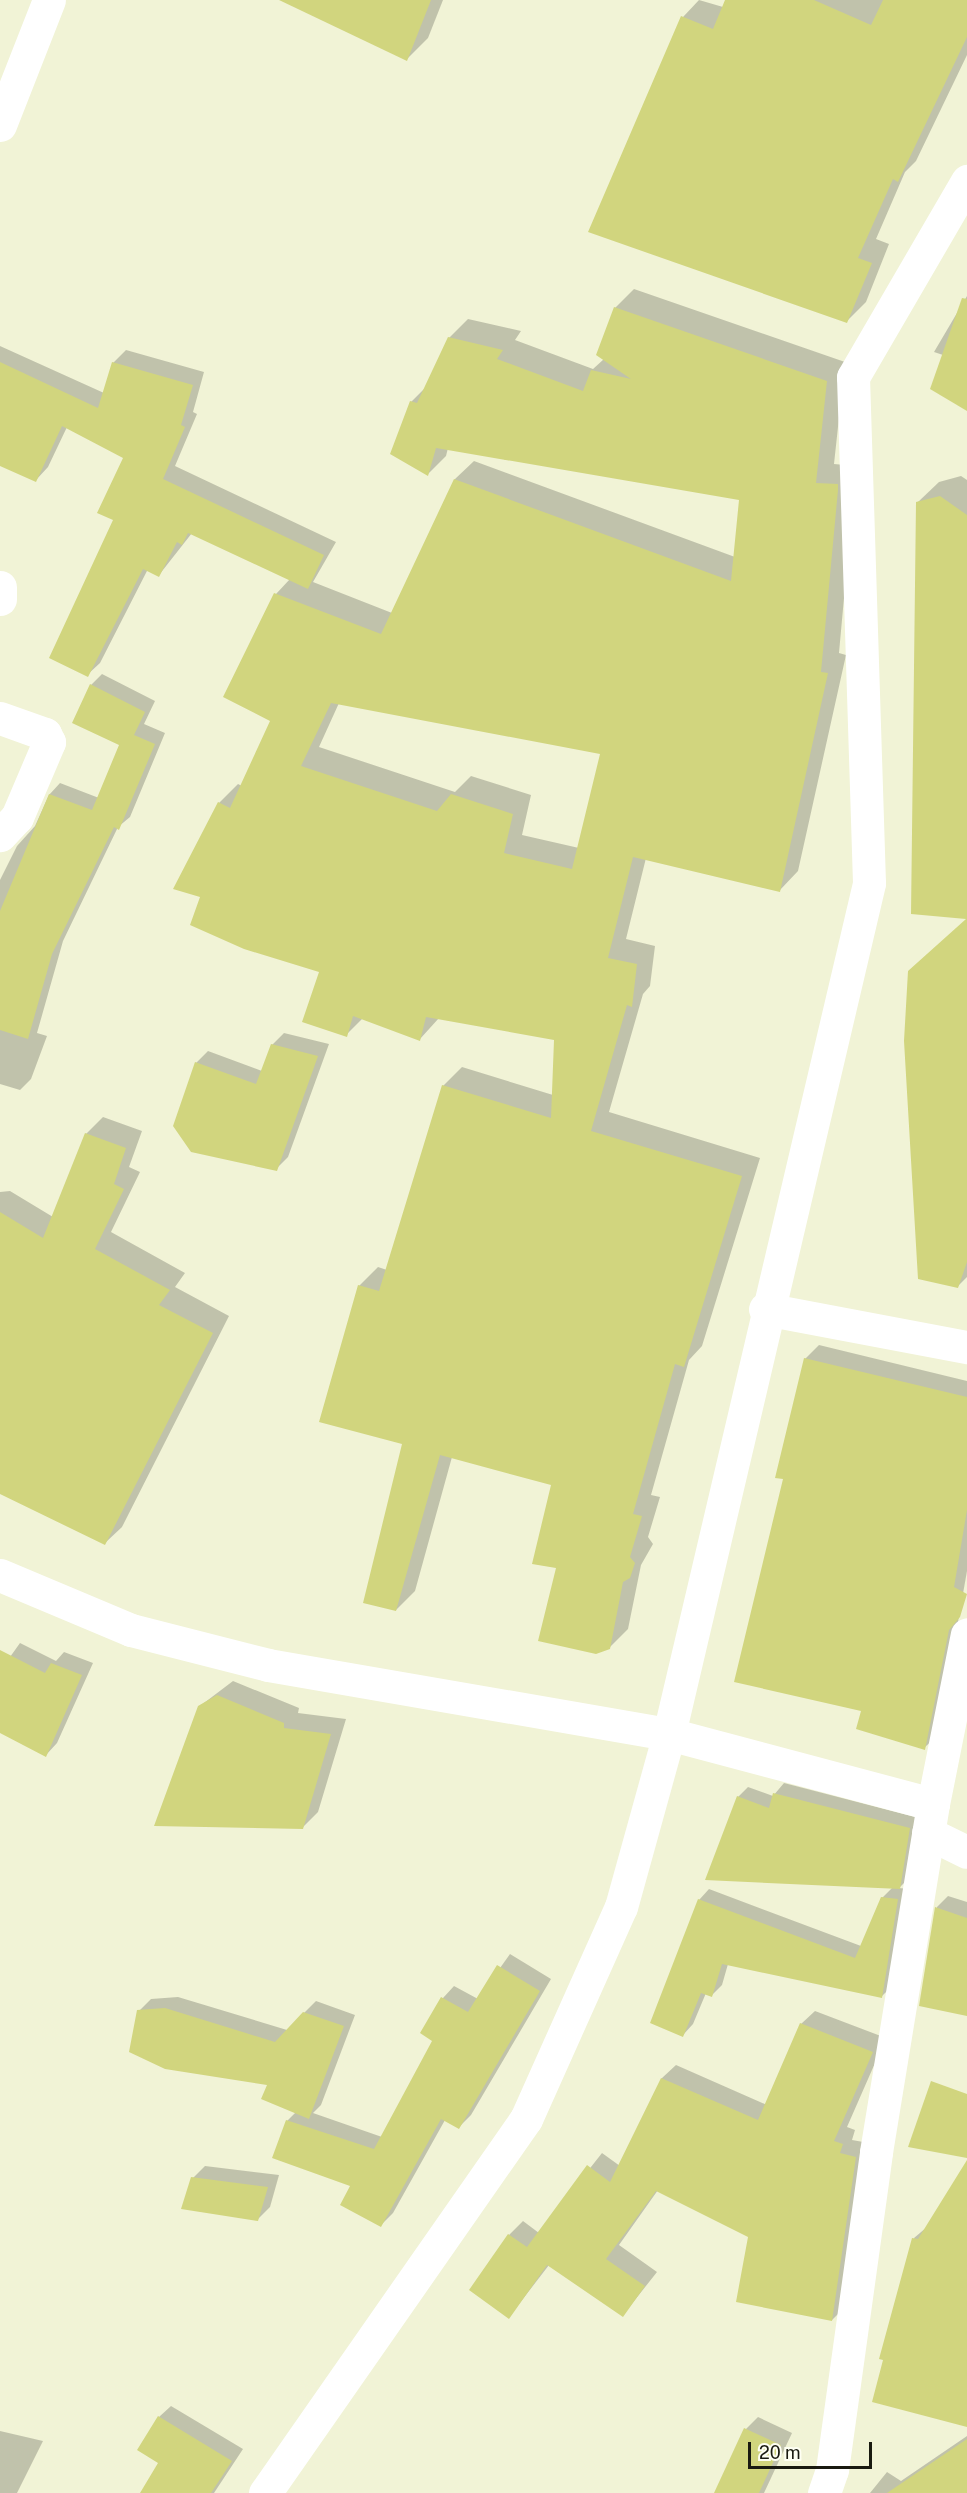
<!DOCTYPE html>
<html>
<head>
<meta charset="utf-8">
<style>
  body { margin:0 }
  #map { position:relative; width:967px; height:2493px; overflow:hidden; background:#f1f3d6; font-family:"Public Sans",sans-serif }
  div>[style] { position:absolute }
  .shadow>* { inset:0; background:#0003 }
  .building>* { inset:0; background:#d1d57e }
  .minor>* { height:33px; margin:-16.5px; padding:0 16.5px; transform-origin:16.5px; border-radius:16.5px; background:#fff }
  span { translate:-50% -50%; white-space:nowrap; text-align:center; line-height:1.15; -webkit-text-stroke:4.5px #fefff3; paint-order:stroke }
  .scale { position:absolute; left:748px; top:2442px; width:124px; height:27px; box-sizing:border-box; border:3px solid #191a10; border-top:0; padding-left:8px; font-size:18px; line-height:21px; white-space:nowrap; color:#191a10; -webkit-text-stroke:4px #fefff3; paint-order:stroke }
</style>
</head>
<body>
<div id="map">
  <div class="shadow">
    <i style="clip-path:polygon(339px 0,443px 0,428px 38px,407px 59px)"></i>
    <i style="clip-path:polygon(699px 0,723px 7px,726px 0,967px 0,967px 55px,916px 161px,905px 172px,876px 239px,889px 244px,866px 302px,847px 321px,590px 231px,683px 17px)"></i>
    <i style="clip-path:polygon(evenodd,634px 289px,845px 362px,834px 464px,856px 466px,839px 653px,846px 655px,798px 871px,780px 890px,646px 858px,626px 939px,655px 946px,650px 986px,643px 994px,609px 1112px,760px 1158px,702px 1346px,689px 1360px,651px 1495px,660px 1497px,648px 1537px,653px 1544px,641px 1565px,628px 1629px,609px 1648px,558px 1566px,552px 1484px,452px 1457px,415px 1591px,396px 1610px,404px 1443px,359px 1286px,378px 1267px,387px 1270px,443px 1086px,462px 1067px,553px 1095px,555px 1039px,439px 1018px,420px 1039px,363px 1018px,346px 1035px,321px 971px,202px 896px,219px 803px,238px 784px,242px 786px,272px 721px,276px 594px,290px 579px,192px 533px,159px 575px,148px 569px,100px 663px,87px 675px,124px 457px,67px 427px,48px 467px,36px 480px,0 464px,0 346px,104px 393px,113px 363px,126px 350px,204px 372px,193px 412px,197px 414px,175px 466px,336px 542px,313px 582px,392px 613px,455px 479px,474px 461px,735px 557px,741px 499px,448px 448px,446px 456px,428px 474px,411px 402px,426px 387px,449px 338px,468px 319px,521px 331px,515px 340px,593px 369px,604px 359px,615px 308px,634px 289px,339px 703px,602px 753px,579px 848px,522px 835px,531px 795px,471px 776px,455px 792px,319px 747px,339px 703px)"></i>
    <i style="clip-path:polygon(967px 296px,967px 409px,943px 355px,934px 352px)"></i>
    <i style="clip-path:polygon(961px 476px,967px 480px,967px 918px,918px 502px,939px 482px)"></i>
    <i style="clip-path:polygon(102px 674px,155px 701px,144px 724px,165px 733px,130px 817px,118px 827px,63px 941px,37px 1033px,47px 1036px,31px 1079px,20px 1090px,0 1084px,0 880px,17px 846px,35px 826px,49px 795px,60px 783px,99px 798px,120px 744px,74px 723px,91px 685px)"></i>
    <i style="clip-path:polygon(967px 918px,967px 1277px,958px 1286px)"></i>
    <i style="clip-path:polygon(284px 1033px,329px 1044px,288px 1157px,276px 1169px,196px 1063px,208px 1051px,262px 1071px,272px 1045px)"></i>
    <i style="clip-path:polygon(103px 1117px,142px 1131px,129px 1167px,140px 1172px,111px 1232px,185px 1273px,175px 1287px,229px 1316px,122px 1527px,105px 1543px,0 1493px,0 1192px,10px 1191px,53px 1217px,86px 1134px)"></i>
    <i style="clip-path:polygon(819px 1345px,967px 1381px,967px 1571px,938px 1735px,924px 1748px,863px 1710px,785px 1478px,805px 1359px)"></i>
    <i style="clip-path:polygon(20px 1643px,56px 1661px,64px 1652px,93px 1663px,57px 1743px,46px 1755px,0 1731px,0 1671px)"></i>
    <i style="clip-path:polygon(233px 1681px,299px 1708px,298px 1713px,346px 1719px,318px 1812px,303px 1827px,200px 1706px)"></i>
    <i style="clip-path:polygon(784px 1783px,919px 1818px,910px 1877px,899px 1888px,908px 1889px,892px 1986px,882px 1996px,728px 1964px,722px 1985px,712px 1995px,706px 1993px,693px 2024px,683px 2035px,699px 1900px,709px 1889px,861px 1946px,882px 1898px,893px 1887px,738px 1797px,748px 1787px,773px 1796px)"></i>
    <i style="clip-path:polygon(948px 1896px,967px 1902px,967px 2015px,921px 2005px,937px 1907px)"></i>
    <i style="clip-path:polygon(510px 1954px,551px 1979px,471px 2115px,459px 2127px,445px 2120px,393px 2213px,381px 2225px,352px 2186px,287px 2121px,296px 2112px,269px 2084px,139px 2011px,151px 1999px,178px 1997px,287px 2030px,316px 2001px,355px 2015px,321px 2105px,313px 2113px,382px 2137px,434px 2040px,422px 2033px,443px 1998px,454px 1986px,478px 1999px)"></i>
    <i style="clip-path:polygon(815px 2011px,886px 2038px,847px 2127px,855px 2130px,852px 2140px,869px 2143px,846px 2306px,832px 2320px,750px 2236px,658px 2190px,619px 2245px,657px 2272px,623px 2315px,549px 2265px,509px 2317px,509px 2235px,523px 2221px,539px 2233px,602px 2153px,620px 2166px,662px 2078px,676px 2065px,767px 2105px,801px 2024px)"></i>
    <i style="clip-path:polygon(967px 2163px,967px 2425px,914px 2238px,927px 2227px)"></i>
    <i style="clip-path:polygon(205px 2166px,279px 2175px,270px 2207px,258px 2219px,193px 2178px)"></i>
    <i style="clip-path:polygon(171px 2406px,243px 2449px,214px 2493px,141px 2493px,160px 2462px,159px 2417px)"></i>
    <i style="clip-path:polygon(758px 2417px,792px 2433px,764px 2493px,725px 2493px,746px 2429px)"></i>
    <i style="clip-path:polygon(0 2431px,43px 2441px,17px 2493px,0 2493px)"></i>
    <i style="clip-path:polygon(967px 2436px,967px 2493px,870px 2493px,887px 2472px,901px 2481px)"></i>
  </div>
  <div class="building">
    <i style="clip-path:polygon(279px 0,431px 0,407px 61px)"></i>
    <i style="clip-path:polygon(725px 0,814px 0,871px 25px,883px 0,967px 0,967px 37px,898px 182px,893px 179px,858px 258px,872px 263px,847px 323px,588px 232px,681px 16px,713px 29px)"></i>
    <i style="clip-path:polygon(962px 298px,967px 299px,967px 411px,930px 389px)"></i>
    <i style="clip-path:polygon(evenodd,614px 307px,827px 381px,816px 483px,838px 484px,838px 490px,821px 672px,828px 673px,780px 892px,633px 857px,608px 958px,637px 964px,632px 1007px,627px 1005px,591px 1131px,742px 1176px,684px 1367px,675px 1364px,633px 1514px,642px 1516px,630px 1557px,635px 1563px,630px 1578px,623px 1582px,610px 1649px,596px 1654px,538px 1641px,556px 1568px,532px 1564px,551px 1485px,440px 1455px,396px 1611px,363px 1603px,402px 1444px,319px 1422px,358px 1285px,379px 1291px,442px 1085px,551px 1118px,554px 1040px,426px 1017px,420px 1041px,353px 1016px,347px 1037px,302px 1022px,319px 972px,244px 949px,190px 925px,200px 897px,173px 889px,218px 802px,230px 808px,270px 721px,223px 697px,274px 593px,381px 634px,454px 479px,731px 581px,739px 500px,436px 448px,428px 476px,390px 454px,410px 401px,417px 403px,448px 337px,503px 350px,497px 359px,583px 391px,591px 370px,631px 379px,596px 355px,614px 307px,331px 703px,600px 754px,572px 869px,504px 853px,513px 814px,451px 794px,437px 811px,301px 766px,331px 703px)"></i>
    <i style="clip-path:polygon(0 362px,98px 408px,112px 362px,193px 385px,181px 425px,185px 427px,163px 479px,324px 555px,308px 589px,188px 533px,182px 545px,177px 542px,159px 577px,143px 569px,88px 677px,49px 658px,113px 520px,97px 513px,123px 458px,62px 426px,36px 482px,0 466px)"></i>
    <i style="clip-path:polygon(940px 496px,967px 515px,967px 1262px,958px 1288px,918px 1279px,904px 1041px,908px 971px,966px 919px,911px 914px,916px 502px)"></i>
    <i style="clip-path:polygon(90px 684px,145px 712px,134px 735px,155px 744px,119px 830px,114px 827px,52px 954px,28px 1039px,0 1030px,0 911px,49px 794px,92px 810px,119px 745px,72px 723px)"></i>
    <i style="clip-path:polygon(271px 1044px,318px 1056px,277px 1171px,191px 1152px,173px 1126px,195px 1062px,256px 1084px)"></i>
    <i style="clip-path:polygon(85px 1133px,126px 1148px,114px 1184px,124px 1189px,95px 1249px,170px 1290px,159px 1305px,213px 1333px,105px 1545px,0 1494px,0 1212px,43px 1238px)"></i>
    <i style="clip-path:polygon(804px 1358px,967px 1397px,967px 1510px,954px 1587px,967px 1594px,960px 1617px,949px 1630px,925px 1750px,856px 1729px,861px 1711px,734px 1682px,783px 1479px,775px 1478px)"></i>
    <i style="clip-path:polygon(0 1650px,45px 1673px,51px 1663px,82px 1675px,46px 1757px,0 1733px)"></i>
    <i style="clip-path:polygon(217px 1695px,284px 1723px,284px 1728px,331px 1734px,303px 1829px,154px 1826px,198px 1706px)"></i>
    <i style="clip-path:polygon(773px 1793px,910px 1828px,900px 1889px,705px 1880px,737px 1796px,769px 1808px)"></i>
    <i style="clip-path:polygon(881px 1897px,898px 1899px,882px 1998px,722px 1964px,712px 1997px,701px 1993px,683px 2037px,650px 2023px,698px 1899px,855px 1958px)"></i>
    <i style="clip-path:polygon(935px 1907px,967px 1918px,967px 2016px,919px 2006px)"></i>
    <i style="clip-path:polygon(497px 1965px,540px 1991px,459px 2129px,441px 2119px,381px 2227px,340px 2205px,350px 2186px,272px 2158px,286px 2120px,374px 2149px,432px 2041px,420px 2033px,441px 1997px,468px 2012px)"></i>
    <i style="clip-path:polygon(165px 2008px,275px 2042px,303px 2012px,344px 2026px,309px 2119px,261px 2099px,267px 2085px,165px 2069px,129px 2052px,137px 2010px)"></i>
    <i style="clip-path:polygon(800px 2023px,873px 2052px,834px 2141px,843px 2144px,840px 2153px,856px 2157px,832px 2321px,736px 2302px,748px 2237px,656px 2191px,606px 2259px,645px 2286px,623px 2317px,547px 2265px,509px 2319px,469px 2290px,508px 2234px,527px 2247px,587px 2165px,610px 2182px,661px 2078px,758px 2120px)"></i>
    <i style="clip-path:polygon(931px 2081px,967px 2094px,967px 2158px,908px 2147px)"></i>
    <i style="clip-path:polygon(967px 2160px,967px 2427px,872px 2402px,883px 2360px,879px 2359px,912px 2238px,918px 2239px)"></i>
    <i style="clip-path:polygon(191px 2177px,268px 2187px,258px 2221px,181px 2209px)"></i>
    <i style="clip-path:polygon(158px 2416px,232px 2461px,211px 2493px,140px 2493px,158px 2463px,137px 2450px)"></i>
    <i style="clip-path:polygon(744px 2428px,781px 2445px,759px 2493px,714px 2493px)"></i>
    <i style="clip-path:polygon(967px 2439px,967px 2493px,887px 2493px)"></i>
  </div>
  <div class="minor">
    <i style="left:0;top:125px;width:134px;rotate:-68.6deg"></i>
    <i style="left:0;top:587px;width:12px;rotate:90deg"></i>
    <i style="left:0;top:718px;width:48px;rotate:19.6deg"></i>
    <i style="left:45px;top:734px;width:9px;rotate:63deg"></i>
    <i style="left:49px;top:742px;width:82px;rotate:113.1deg"></i>
    <i style="left:17px;top:817px;width:25px;rotate:133deg"></i>
    <i style="left:765px;top:1309px;width:206px;rotate:10.7deg"></i>
    <i style="left:0;top:1575px;width:142px;rotate:22.8deg"></i>
    <i style="left:131px;top:1630px;width:141px;rotate:14.3deg"></i>
    <i style="left:268px;top:1665px;width:407px;rotate:9.8deg"></i>
    <i style="left:669px;top:1734px;width:273px;rotate:14.9deg"></i>
    <i style="left:928px;top:1833px;width:43px;rotate:26deg"></i>
    <i style="left:265px;top:2493px;width:456px;rotate:-55.1deg"></i>
    <i style="left:526px;top:2119px;width:232px;rotate:-65.9deg"></i>
    <i style="left:621px;top:1907px;width:180px;rotate:-74.5deg"></i>
    <i style="left:669px;top:1734px;width:874px;rotate:-76.77deg"></i>
    <i style="left:869px;top:883px;width:506px;rotate:-91.81deg"></i>
    <i style="left:853px;top:377px;width:227px;rotate:-59.8deg"></i>
    <i style="left:824px;top:2493px;width:24px;rotate:-71deg"></i>
    <i style="left:832px;top:2470px;width:321px;rotate:-82.1deg"></i>
    <i style="left:876px;top:2152px;width:353px;rotate:-80.7deg"></i>
    <i style="left:933px;top:1804px;width:173px;rotate:-78.7deg"></i>
  </div>
  <div class="scale">20 m</div>
</div>
</body>
</html>
